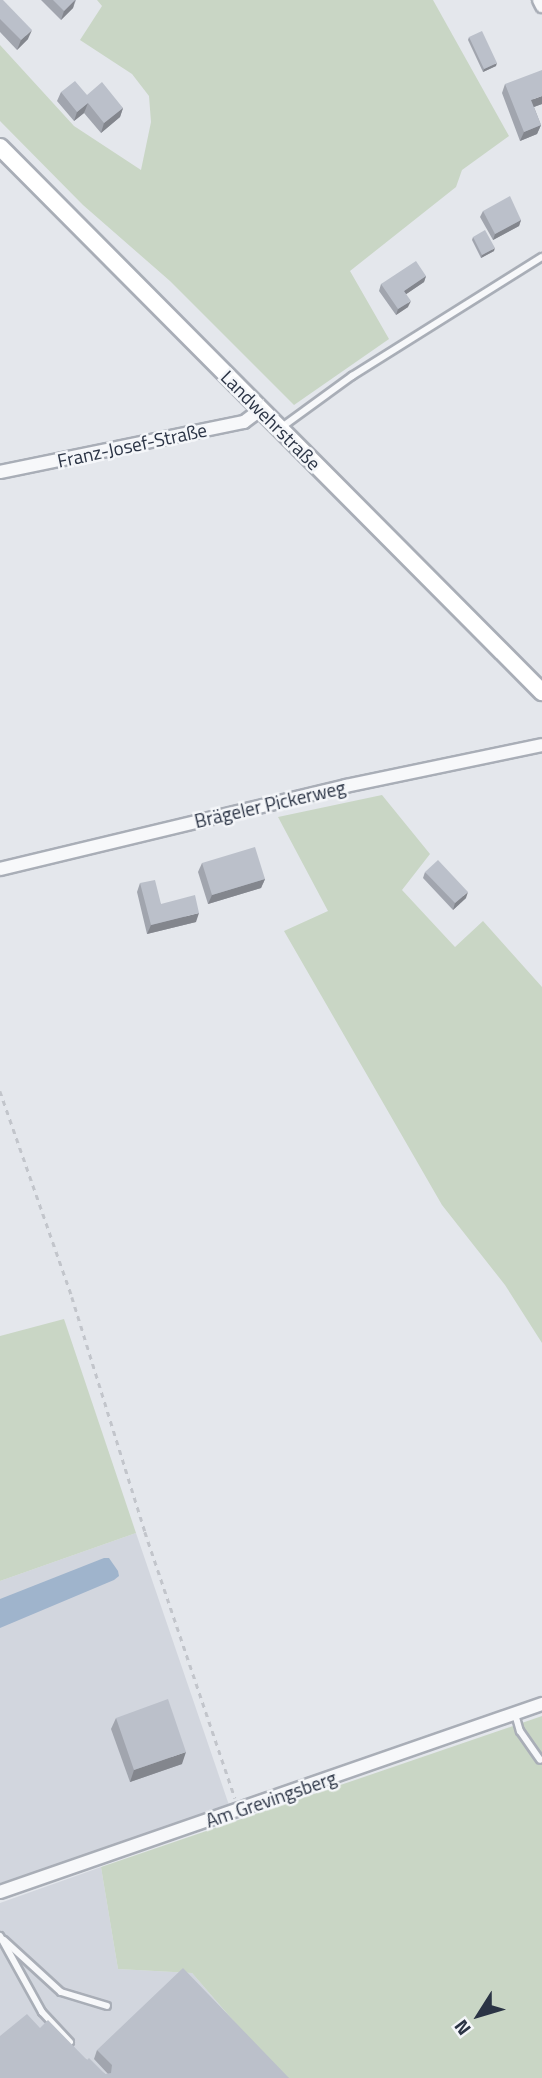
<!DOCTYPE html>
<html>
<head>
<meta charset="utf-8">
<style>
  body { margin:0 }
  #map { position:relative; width:542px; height:2078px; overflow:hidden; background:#e4e7ec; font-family:"Titillium Web",sans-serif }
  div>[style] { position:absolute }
  .built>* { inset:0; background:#d2d6de }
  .green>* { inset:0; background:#c9d6c5 }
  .water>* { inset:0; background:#9fb4cc }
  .path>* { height:2.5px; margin-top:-1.25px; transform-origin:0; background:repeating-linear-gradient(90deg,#c2c5cb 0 5px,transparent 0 10px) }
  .roads { filter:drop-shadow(2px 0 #a9aeb7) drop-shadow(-2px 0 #a9aeb7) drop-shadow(0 2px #a9aeb7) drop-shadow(0 -2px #a9aeb7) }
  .lane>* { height:6px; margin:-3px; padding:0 3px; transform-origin:3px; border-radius:3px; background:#f7f8fa }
  .street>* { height:12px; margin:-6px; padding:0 6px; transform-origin:6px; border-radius:6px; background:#f7f8fa }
  .secondary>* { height:16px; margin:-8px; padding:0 8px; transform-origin:8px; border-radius:8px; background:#fff }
  .wall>* { inset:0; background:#a1a5ae }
  .shaded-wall>* { inset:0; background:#83868d }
  .building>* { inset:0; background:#bbc0ca }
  span { translate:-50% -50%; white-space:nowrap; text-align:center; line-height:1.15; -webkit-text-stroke:5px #f4f6f9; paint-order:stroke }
  .street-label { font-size:19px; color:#2b3445 }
  .north { position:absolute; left:444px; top:1980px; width:70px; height:70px; -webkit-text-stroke:5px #f4f6f9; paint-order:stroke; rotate:233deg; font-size:19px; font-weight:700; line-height:28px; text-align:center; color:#2b3445 }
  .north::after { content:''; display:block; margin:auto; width:24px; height:32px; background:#2b3445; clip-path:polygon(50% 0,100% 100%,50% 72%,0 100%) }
</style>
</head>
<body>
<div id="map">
  <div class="built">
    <i style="clip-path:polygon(136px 1533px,230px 1808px,0 1883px,0 1581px)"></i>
    <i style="clip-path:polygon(101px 1867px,118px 1969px,192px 1973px,283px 2078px,0 2078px,0 1903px)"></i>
  </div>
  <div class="green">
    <i style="clip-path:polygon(97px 0,433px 0,509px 136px,462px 170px,456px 187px,350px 271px,389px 339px,294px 405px,170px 281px,83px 205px,0 121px,0 45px,74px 126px,141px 170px,151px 122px,149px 96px,132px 74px,80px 40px,102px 6px)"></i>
    <i style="clip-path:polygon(382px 795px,430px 854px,402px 890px,455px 947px,483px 921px,542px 987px,542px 1343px,505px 1285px,442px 1205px,284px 931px,328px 911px,278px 817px)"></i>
    <i style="clip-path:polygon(64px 1319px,136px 1533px,0 1581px,0 1336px)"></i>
    <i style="clip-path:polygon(542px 1716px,542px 2078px,283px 2078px,192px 1973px,118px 1969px,101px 1867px)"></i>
  </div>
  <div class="water">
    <i style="clip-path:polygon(104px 1558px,109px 1558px,118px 1571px,119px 1576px,114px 1580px,0 1628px,0 1599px)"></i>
  </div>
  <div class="path">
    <i style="left:0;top:1091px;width:218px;rotate:70.7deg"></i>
    <i style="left:72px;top:1297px;width:246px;rotate:72.7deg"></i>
    <i style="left:145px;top:1532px;width:281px;rotate:71.3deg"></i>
  </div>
  <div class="roads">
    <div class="lane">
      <i style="left:282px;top:427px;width:87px;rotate:-36.1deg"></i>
      <i style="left:352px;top:376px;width:224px;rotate:-32.1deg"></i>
      <i style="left:515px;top:1714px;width:18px;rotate:74deg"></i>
      <i style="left:520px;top:1731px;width:35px;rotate:55deg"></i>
      <i style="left:0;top:1936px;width:87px;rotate:61.1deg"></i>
      <i style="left:42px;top:2012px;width:41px;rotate:47deg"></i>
      <i style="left:4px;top:1940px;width:77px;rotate:42.4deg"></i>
      <i style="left:61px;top:1992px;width:48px;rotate:16.9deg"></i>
    </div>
    <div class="street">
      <i style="left:539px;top:0;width:7px;rotate:63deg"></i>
      <i style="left:0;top:472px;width:249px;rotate:-11.6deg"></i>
      <i style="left:244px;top:422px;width:21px;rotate:-37deg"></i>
      <i style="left:0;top:869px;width:356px;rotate:-13.5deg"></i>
      <i style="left:346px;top:786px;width:200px;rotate:-11.8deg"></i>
      <i style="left:0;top:1892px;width:574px;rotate:-19.13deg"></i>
    </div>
    <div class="secondary">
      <i style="left:0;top:147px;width:769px;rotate:45.16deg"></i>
    </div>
  </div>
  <div class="wall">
    <i style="clip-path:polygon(0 0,28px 39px,17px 50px,0 32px)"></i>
    <i style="clip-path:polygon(41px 0,76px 0,73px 8px,61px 20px)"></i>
    <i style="clip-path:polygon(469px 37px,496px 66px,483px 72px,468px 40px)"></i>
    <i style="clip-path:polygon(505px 84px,542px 104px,534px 107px,541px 125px,537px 134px,520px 141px,502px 93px)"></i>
    <i style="clip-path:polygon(61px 92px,87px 95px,123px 108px,120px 117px,101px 133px,84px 113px,74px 121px,57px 101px)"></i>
    <i style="clip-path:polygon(483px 211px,521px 220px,519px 226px,493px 240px,480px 217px)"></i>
    <i style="clip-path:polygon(473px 237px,494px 251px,481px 258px,472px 240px)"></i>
    <i style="clip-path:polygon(426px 276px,424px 282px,406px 294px,408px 307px,396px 315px,379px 291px,381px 284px)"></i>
    <i style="clip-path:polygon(202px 863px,265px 879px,261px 888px,208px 904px,198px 872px)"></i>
    <i style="clip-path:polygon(425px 872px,466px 898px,453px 910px,423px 878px)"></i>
    <i style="clip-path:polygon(140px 883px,161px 904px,196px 922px,147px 934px,137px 892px)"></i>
    <i style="clip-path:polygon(116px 1718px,182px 1764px,130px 1782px,111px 1729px)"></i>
    <i style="clip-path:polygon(40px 2028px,87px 2060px,105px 2074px,108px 2074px,94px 2059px,97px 2050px,289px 2078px,0 2078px)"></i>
  </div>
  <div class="shaded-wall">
    <i style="clip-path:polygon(75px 0,73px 8px,61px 20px,64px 11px)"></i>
    <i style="clip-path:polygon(32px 30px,28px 39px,17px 50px,21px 40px)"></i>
    <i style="clip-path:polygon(497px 63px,496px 66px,483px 72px,484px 69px)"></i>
    <i style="clip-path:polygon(542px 96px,542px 104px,528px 109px,531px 100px)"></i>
    <i style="clip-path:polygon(88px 103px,84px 113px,74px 121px,77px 112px)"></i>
    <i style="clip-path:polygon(123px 108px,120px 117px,101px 133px,104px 123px)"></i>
    <i style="clip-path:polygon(541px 125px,537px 134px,520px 141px,524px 132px)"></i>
    <i style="clip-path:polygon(521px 220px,519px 226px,493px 240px,495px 234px)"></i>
    <i style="clip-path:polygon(495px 248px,494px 251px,481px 258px,482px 255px)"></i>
    <i style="clip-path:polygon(426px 276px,424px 282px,402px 297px,404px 291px)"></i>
    <i style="clip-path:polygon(411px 301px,408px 307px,396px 315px,398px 309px)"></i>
    <i style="clip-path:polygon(265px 879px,261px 888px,208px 904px,212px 895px)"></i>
    <i style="clip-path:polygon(468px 892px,466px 898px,453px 910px,455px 903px)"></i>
    <i style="clip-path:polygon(199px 913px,196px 922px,147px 934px,151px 925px)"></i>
    <i style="clip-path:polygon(186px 1752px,182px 1764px,130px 1782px,134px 1770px)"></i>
  </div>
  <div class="building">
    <i style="clip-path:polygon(0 0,3px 0,32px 30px,21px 40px,0 19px)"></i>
    <i style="clip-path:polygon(53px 0,75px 0,64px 11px)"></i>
    <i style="clip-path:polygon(482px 31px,497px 63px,484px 69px,469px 37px)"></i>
    <i style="clip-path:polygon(542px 70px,542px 96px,531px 100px,541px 125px,524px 132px,505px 84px)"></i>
    <i style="clip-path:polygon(75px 81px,87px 95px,102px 82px,123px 108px,104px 123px,88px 103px,77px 112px,61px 92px)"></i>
    <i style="clip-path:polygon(510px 196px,521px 220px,495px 234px,483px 211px)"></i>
    <i style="clip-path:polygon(485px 230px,495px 248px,482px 255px,473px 237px)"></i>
    <i style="clip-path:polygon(416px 261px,426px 276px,404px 291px,411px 301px,398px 309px,381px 284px)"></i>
    <i style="clip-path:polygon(255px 847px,265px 879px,212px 895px,202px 863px)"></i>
    <i style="clip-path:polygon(438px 860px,468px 892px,455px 903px,425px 872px)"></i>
    <i style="clip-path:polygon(155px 880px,161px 904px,195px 895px,199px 913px,151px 925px,140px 883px)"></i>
    <i style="clip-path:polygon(168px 1699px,186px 1752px,134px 1770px,116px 1718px)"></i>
    <i style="clip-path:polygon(183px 1968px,289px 2078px,0 2078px,0 2036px,27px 2014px,40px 2028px,48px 2020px,87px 2060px,89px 2058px,105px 2074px,111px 2073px,112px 2065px,97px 2050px)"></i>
  </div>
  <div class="street-label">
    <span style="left:271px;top:420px;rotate:45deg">Landwehrstraße</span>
    <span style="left:132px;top:445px;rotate:-12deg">Franz-Josef-Straße</span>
    <span style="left:270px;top:804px;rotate:-13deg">Brägeler Pickerweg</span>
    <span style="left:271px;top:1799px;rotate:-19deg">Am Grevingsberg</span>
  </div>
  <div class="north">N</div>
</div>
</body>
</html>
